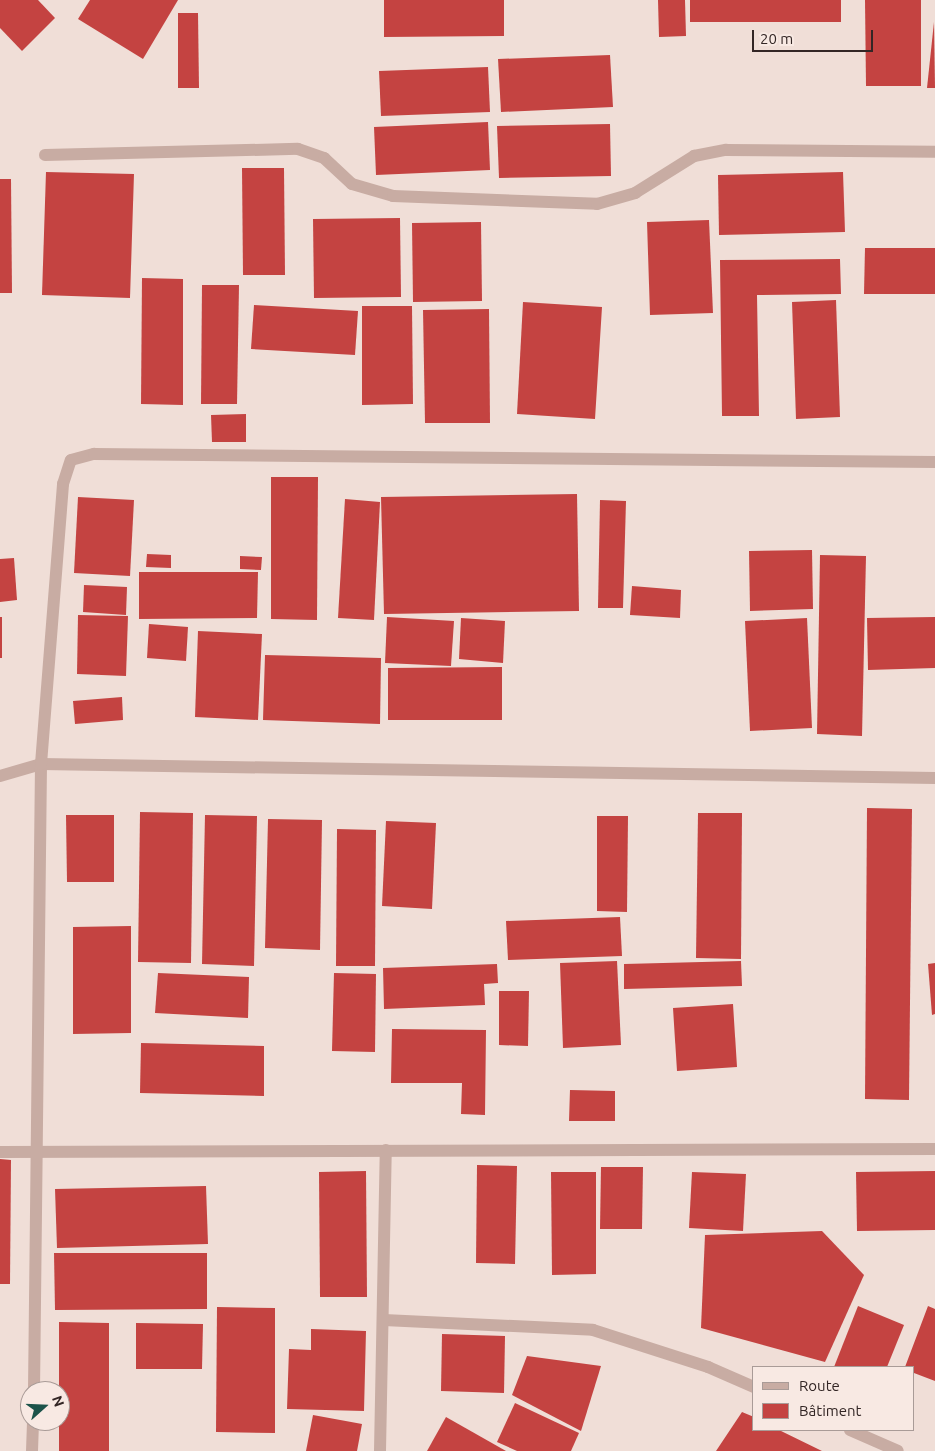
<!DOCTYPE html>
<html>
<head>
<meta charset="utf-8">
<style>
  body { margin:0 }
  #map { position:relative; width:935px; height:1451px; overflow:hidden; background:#f0ded7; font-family:Ubuntu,sans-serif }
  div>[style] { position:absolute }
  .building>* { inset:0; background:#c44341 }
  .street>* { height:12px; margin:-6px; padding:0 6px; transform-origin:6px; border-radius:6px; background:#c8aca3 }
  span { translate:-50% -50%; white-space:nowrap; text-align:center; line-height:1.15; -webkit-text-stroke:5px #f8e9e3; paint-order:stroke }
  .legend { position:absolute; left:752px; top:1366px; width:162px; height:65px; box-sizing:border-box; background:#f8e9e3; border:1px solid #a99b97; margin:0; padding:6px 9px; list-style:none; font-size:15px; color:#332625 }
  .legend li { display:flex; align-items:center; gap:10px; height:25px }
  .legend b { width:25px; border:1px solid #a99b97 }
  .north { position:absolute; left:20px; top:1381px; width:50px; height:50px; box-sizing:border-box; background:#f8e9e3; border:1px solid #a99b97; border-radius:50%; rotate:70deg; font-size:14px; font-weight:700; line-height:20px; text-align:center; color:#332625 }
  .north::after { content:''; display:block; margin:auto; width:18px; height:22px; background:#1c534a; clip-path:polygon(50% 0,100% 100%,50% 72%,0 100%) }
  .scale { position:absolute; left:752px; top:30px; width:121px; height:22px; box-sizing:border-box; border:2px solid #332625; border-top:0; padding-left:6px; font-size:15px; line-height:18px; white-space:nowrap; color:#332625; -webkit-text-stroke:4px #f8e9e3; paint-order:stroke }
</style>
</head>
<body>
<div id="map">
  <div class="building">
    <i style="clip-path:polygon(0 0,38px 0,55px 18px,22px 51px,0 28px)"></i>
    <i style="clip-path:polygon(90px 0,178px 0,143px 59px,78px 19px)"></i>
    <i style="clip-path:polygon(384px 0,504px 0,504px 36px,384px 37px)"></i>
    <i style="clip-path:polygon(658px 0,685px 0,686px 36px,659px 37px)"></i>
    <i style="clip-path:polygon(690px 0,841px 0,841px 22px,690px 22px)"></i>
    <i style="clip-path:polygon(865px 0,921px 0,921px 86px,866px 86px)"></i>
    <i style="clip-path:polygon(178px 13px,198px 13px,199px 88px,178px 88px)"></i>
    <i style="clip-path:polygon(934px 22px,935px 88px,927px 88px)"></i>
    <i style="clip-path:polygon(610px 55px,613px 107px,501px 112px,498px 59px)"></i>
    <i style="clip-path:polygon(488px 67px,490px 112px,381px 116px,379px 71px)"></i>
    <i style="clip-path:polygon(488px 122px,490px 170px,376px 175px,374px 127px)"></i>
    <i style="clip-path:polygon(610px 124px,611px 176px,499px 178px,497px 126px)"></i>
    <i style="clip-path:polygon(242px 168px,284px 168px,285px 275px,243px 275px)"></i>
    <i style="clip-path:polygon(46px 172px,134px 174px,130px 298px,42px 295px)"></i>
    <i style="clip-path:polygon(843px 172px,845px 232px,719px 235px,718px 175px)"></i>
    <i style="clip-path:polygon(0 179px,11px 179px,12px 293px,0 293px)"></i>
    <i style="clip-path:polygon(400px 218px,401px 297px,314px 298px,313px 219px)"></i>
    <i style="clip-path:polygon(709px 220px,713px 313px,650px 315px,647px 222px)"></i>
    <i style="clip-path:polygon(481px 222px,482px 301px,413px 302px,412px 223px)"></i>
    <i style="clip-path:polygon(865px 248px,935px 248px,935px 294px,864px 294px)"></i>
    <i style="clip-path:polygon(840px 259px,841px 294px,757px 295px,759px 416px,722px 416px,720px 260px)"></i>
    <i style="clip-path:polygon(142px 278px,183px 279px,183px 405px,141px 404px)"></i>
    <i style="clip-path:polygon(202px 285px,239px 285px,237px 404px,201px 404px)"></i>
    <i style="clip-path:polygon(836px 300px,840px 417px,796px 419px,792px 302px)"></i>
    <i style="clip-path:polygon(523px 302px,602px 307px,595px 419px,517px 414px)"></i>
    <i style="clip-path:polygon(254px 305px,358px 311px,355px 355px,251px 349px)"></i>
    <i style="clip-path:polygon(362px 306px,412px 306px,413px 404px,362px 405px)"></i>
    <i style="clip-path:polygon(489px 309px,490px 423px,425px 423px,423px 310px)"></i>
    <i style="clip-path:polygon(246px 414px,246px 442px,212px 442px,211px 415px)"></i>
    <i style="clip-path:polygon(271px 477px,318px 477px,317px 620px,271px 619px)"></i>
    <i style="clip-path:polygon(577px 494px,579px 611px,384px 614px,381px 497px)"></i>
    <i style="clip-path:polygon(78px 497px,134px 500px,130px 576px,74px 573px)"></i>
    <i style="clip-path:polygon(345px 499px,380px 502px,374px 620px,338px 618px)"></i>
    <i style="clip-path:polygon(600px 500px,626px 501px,623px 608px,598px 608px)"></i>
    <i style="clip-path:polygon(812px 550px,813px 609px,750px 611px,749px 551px)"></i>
    <i style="clip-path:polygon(147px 554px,171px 555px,171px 568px,146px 567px)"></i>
    <i style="clip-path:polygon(820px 555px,866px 556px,862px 736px,817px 734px)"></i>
    <i style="clip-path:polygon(240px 556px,262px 557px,261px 570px,240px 569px)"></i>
    <i style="clip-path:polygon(14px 558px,17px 600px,0 602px,0 559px)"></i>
    <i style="clip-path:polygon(139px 572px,258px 572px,257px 618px,139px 619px)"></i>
    <i style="clip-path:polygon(84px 585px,127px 587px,126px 615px,83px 612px)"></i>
    <i style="clip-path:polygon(632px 586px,681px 590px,680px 618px,630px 615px)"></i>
    <i style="clip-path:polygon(78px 615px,128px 616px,126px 676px,77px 674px)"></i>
    <i style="clip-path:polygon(0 617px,2px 617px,2px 658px,0 658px)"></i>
    <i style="clip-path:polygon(387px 617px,454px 621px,451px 666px,385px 663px)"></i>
    <i style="clip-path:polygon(935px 617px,935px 668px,868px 670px,867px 618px)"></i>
    <i style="clip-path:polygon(461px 618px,505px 621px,503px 663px,459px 659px)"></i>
    <i style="clip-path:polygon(807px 618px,812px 728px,750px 731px,745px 621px)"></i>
    <i style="clip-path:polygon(149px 624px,188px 627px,186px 661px,147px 658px)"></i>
    <i style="clip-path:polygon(198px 631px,262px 634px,258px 720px,195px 717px)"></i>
    <i style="clip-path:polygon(265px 655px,381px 658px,380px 724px,263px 720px)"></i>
    <i style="clip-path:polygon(502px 667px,502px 720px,388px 720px,388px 668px)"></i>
    <i style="clip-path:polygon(122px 697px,123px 720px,75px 724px,73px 701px)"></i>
    <i style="clip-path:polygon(867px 808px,912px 809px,909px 1100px,865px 1099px)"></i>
    <i style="clip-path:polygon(140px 812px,193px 813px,191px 963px,138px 962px)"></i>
    <i style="clip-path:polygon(698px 813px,742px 813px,741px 959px,696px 958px)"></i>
    <i style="clip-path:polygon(66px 815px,114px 815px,114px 882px,67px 882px)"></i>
    <i style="clip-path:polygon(205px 815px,257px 816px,254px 966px,202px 964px)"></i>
    <i style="clip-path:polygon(597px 816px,628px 816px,627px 912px,597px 911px)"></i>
    <i style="clip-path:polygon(268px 819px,322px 820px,320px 950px,265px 948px)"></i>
    <i style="clip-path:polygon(386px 821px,436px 823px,432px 909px,382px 906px)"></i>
    <i style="clip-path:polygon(337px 829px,376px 830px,375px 966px,336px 966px)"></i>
    <i style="clip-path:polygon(620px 917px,622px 956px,508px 960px,506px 921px)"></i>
    <i style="clip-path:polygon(131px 926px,131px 1033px,73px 1034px,73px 927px)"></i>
    <i style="clip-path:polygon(617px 961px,621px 1045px,563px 1048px,560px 963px)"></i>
    <i style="clip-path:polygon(741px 961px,742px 986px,624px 989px,624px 964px)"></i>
    <i style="clip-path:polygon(935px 963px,935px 1014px,932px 1015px,928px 964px)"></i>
    <i style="clip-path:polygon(497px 964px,498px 983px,484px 984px,485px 1005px,384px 1009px,383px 968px)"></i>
    <i style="clip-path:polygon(158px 973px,249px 977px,248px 1018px,155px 1013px)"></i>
    <i style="clip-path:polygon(334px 973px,376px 974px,375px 1052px,332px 1051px)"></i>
    <i style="clip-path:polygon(499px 991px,529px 991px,528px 1046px,499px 1045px)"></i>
    <i style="clip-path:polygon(733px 1004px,737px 1067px,677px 1071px,673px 1008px)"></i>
    <i style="clip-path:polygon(392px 1029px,486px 1030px,485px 1115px,461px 1114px,462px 1083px,391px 1083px)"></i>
    <i style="clip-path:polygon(141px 1043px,264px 1046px,264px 1096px,140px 1093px)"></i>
    <i style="clip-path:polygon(570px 1090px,615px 1091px,615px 1121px,569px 1121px)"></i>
    <i style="clip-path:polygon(0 1159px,11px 1160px,10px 1284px,0 1284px)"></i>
    <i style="clip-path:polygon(477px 1165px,517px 1166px,515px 1264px,476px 1263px)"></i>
    <i style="clip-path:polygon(601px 1167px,643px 1167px,642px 1229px,600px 1229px)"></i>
    <i style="clip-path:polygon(366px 1171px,367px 1297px,320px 1297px,319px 1172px)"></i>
    <i style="clip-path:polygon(935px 1171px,935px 1230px,857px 1231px,856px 1172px)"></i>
    <i style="clip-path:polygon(551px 1172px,596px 1172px,596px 1274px,552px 1275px)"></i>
    <i style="clip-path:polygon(692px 1172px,746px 1174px,743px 1231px,689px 1228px)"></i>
    <i style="clip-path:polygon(206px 1186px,208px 1244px,57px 1248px,55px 1189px)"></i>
    <i style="clip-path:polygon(822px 1231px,864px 1275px,825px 1362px,701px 1328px,705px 1235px)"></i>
    <i style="clip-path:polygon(54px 1253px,207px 1253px,207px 1309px,55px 1310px)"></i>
    <i style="clip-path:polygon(858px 1306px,904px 1325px,887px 1367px,834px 1367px)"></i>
    <i style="clip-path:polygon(928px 1306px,935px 1309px,935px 1381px,914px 1373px,914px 1367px,905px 1367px)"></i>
    <i style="clip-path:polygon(217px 1307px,275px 1308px,275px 1433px,216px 1432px)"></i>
    <i style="clip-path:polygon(59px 1322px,109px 1323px,109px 1451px,59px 1451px)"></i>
    <i style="clip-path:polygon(136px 1323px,203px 1324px,202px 1369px,136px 1369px)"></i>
    <i style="clip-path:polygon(311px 1329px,366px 1331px,364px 1411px,287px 1409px,289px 1349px,311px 1350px)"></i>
    <i style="clip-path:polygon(442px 1334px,505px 1336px,504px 1393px,441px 1391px)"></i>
    <i style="clip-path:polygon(527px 1356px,601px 1366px,581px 1431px,512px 1395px)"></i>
    <i style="clip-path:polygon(515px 1403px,579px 1433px,571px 1451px,517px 1451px,497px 1442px)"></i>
    <i style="clip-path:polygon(742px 1412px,754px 1417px,754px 1430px,779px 1430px,822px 1451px,716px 1451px)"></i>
    <i style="clip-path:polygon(313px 1415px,362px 1424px,357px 1451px,306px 1451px)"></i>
    <i style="clip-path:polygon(446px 1417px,506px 1451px,427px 1451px)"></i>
  </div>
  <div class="street">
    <i style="left:45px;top:155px;width:253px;rotate:-1.4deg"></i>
    <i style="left:298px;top:149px;width:28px;rotate:19deg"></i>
    <i style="left:324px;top:158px;width:38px;rotate:43deg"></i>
    <i style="left:352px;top:184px;width:43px;rotate:16.3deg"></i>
    <i style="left:393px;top:196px;width:204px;rotate:2.2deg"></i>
    <i style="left:597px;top:204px;width:40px;rotate:-16deg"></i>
    <i style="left:635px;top:193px;width:70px;rotate:-32.1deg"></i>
    <i style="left:694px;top:156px;width:33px;rotate:-11deg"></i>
    <i style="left:726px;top:150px;width:209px;rotate:0.5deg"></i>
    <i style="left:0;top:776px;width:43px;rotate:-16.3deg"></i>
    <i style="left:41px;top:764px;width:894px;rotate:0.9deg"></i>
    <i style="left:0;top:1152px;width:935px;rotate:-0.18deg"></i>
    <i style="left:384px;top:1320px;width:209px;rotate:2.7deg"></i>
    <i style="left:593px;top:1330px;width:121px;rotate:17.8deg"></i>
    <i style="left:708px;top:1367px;width:50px;rotate:23.5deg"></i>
    <i style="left:34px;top:1391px;width:627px;rotate:-89.36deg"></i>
    <i style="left:41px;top:764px;width:281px;rotate:-85.5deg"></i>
    <i style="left:63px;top:484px;width:25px;rotate:-72deg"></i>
    <i style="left:71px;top:460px;width:24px;rotate:-15deg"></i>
    <i style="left:94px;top:454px;width:841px;rotate:0.55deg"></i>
    <i style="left:850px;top:1430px;width:52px;rotate:23.6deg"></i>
    <i style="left:32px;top:1451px;width:30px;rotate:-88deg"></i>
    <i style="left:380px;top:1451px;width:301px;rotate:-88.9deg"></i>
  </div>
  <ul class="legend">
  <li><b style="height:6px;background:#c8aca3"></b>Route</li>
  <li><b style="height:14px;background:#c44341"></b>Bâtiment</li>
  </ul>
  <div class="north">N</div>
  <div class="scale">20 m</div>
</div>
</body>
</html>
